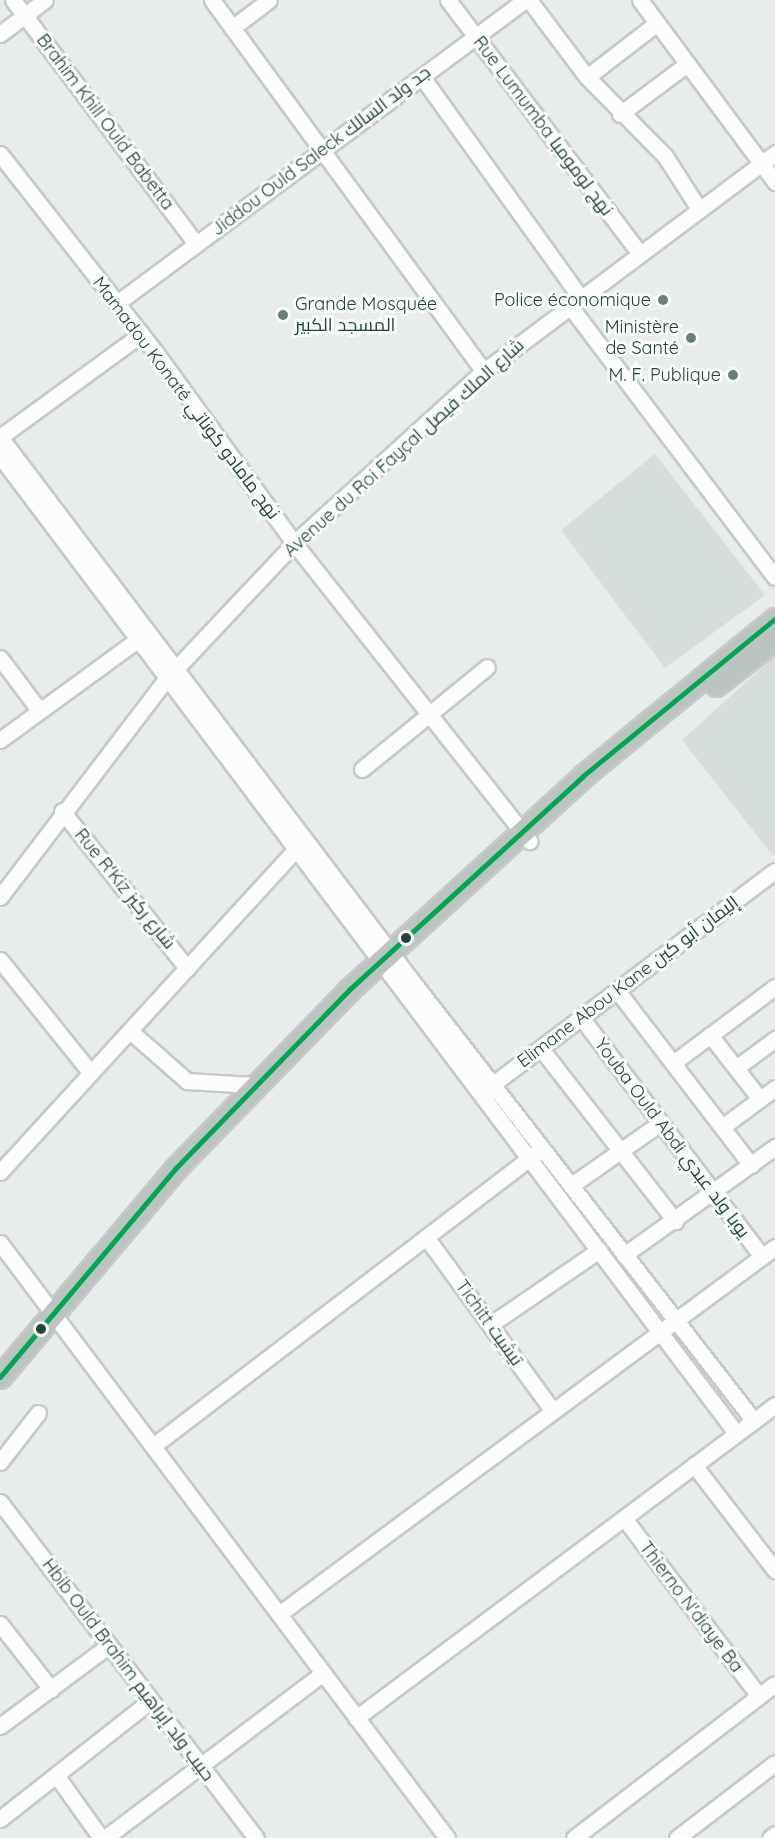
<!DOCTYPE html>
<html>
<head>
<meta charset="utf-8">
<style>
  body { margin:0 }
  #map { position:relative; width:775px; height:1838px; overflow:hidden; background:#e8edeb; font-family:Quicksand,Cairo,sans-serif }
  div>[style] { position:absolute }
  .built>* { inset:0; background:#d6dedb }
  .roads { filter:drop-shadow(2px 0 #c5cac8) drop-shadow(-2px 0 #c5cac8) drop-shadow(0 2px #c5cac8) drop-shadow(0 -2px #c5cac8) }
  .minor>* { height:15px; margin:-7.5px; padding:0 7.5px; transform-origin:7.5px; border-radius:7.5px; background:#fcfcfc }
  .highway>* { height:21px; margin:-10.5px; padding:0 10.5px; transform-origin:10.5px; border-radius:10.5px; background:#bcc4c2 }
  .bus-1>* { height:4.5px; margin:-2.25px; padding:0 2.25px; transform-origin:2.25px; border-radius:2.25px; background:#00a651 }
  .dots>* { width:16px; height:16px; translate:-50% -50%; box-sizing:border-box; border:3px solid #f7fbf9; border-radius:50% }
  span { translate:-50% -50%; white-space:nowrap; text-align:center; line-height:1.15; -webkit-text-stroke:6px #f7fbf9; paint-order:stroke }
  .street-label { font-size:18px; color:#24423a }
  .poi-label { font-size:18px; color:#24423a }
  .right { translate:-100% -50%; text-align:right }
  .left { translate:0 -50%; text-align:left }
</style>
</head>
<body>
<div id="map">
  <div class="built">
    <i style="clip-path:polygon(655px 454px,765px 595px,665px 668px,561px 530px)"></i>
    <i style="clip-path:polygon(775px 656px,775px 855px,773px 856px,682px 740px)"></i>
  </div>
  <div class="roads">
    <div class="minor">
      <i style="left:13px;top:0;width:305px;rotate:53.1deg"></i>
      <i style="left:212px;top:0;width:460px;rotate:53.8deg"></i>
      <i style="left:448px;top:0;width:317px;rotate:52.9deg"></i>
      <i style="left:529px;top:0;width:96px;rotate:53deg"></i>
      <i style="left:587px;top:77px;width:111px;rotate:45.4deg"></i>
      <i style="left:665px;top:156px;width:63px;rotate:57.3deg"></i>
      <i style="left:640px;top:0;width:227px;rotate:53.4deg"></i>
      <i style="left:232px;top:28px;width:46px;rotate:-37.1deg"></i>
      <i style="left:0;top:34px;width:56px;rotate:-37.1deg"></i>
      <i style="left:422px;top:77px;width:271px;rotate:54.3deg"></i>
      <i style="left:587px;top:77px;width:88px;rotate:-37.6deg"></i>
      <i style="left:620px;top:114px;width:84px;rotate:-36.7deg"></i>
      <i style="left:0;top:154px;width:253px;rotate:51.9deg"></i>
      <i style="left:156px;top:353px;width:235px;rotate:54deg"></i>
      <i style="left:294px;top:543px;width:380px;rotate:51.7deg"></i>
      <i style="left:117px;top:303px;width:508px;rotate:-36.6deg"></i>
      <i style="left:569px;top:305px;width:341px;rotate:52.9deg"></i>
      <i style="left:0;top:437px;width:682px;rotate:52.86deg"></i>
      <i style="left:412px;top:981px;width:557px;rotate:52.14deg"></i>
      <i style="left:0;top:437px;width:175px;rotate:-36.1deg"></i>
      <i style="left:0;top:456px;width:1223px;rotate:53.01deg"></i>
      <i style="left:0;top:658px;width:65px;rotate:53.1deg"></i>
      <i style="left:0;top:740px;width:178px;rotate:-36.1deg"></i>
      <i style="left:362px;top:769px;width:161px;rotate:-39.2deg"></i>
      <i style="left:62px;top:811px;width:201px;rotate:51.5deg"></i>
      <i style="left:0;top:897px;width:275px;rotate:-52.7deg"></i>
      <i style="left:167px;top:678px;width:185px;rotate:-46.7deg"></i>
      <i style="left:294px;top:543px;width:256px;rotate:-42.2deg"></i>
      <i style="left:484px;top:371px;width:364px;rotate:-36.8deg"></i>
      <i style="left:0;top:960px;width:145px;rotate:51.2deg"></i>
      <i style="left:619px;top:993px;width:217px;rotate:52.5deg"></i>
      <i style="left:583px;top:1020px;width:297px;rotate:52.9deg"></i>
      <i style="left:130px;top:1031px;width:76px;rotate:41.3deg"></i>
      <i style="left:187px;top:1081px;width:67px;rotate:3.4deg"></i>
      <i style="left:710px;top:1035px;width:81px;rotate:52deg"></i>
      <i style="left:542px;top:1050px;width:217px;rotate:52.1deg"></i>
      <i style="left:673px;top:1063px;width:127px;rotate:-36.7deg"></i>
      <i style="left:736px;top:1068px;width:49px;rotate:-36.6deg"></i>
      <i style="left:485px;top:1090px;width:363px;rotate:-37.1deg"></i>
      <i style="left:722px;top:1127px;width:66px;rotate:-36.3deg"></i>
      <i style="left:0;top:1172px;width:440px;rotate:-47.5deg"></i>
      <i style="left:573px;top:1184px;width:105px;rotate:-34.9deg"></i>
      <i style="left:426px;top:1237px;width:214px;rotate:53.9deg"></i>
      <i style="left:0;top:1243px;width:744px;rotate:53.08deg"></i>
      <i style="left:624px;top:1255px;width:186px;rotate:-35.6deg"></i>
      <i style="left:491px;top:1324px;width:131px;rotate:-34.4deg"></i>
      <i style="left:153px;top:1446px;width:484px;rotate:-37.4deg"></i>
      <i style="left:0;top:1462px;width:62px;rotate:-52.2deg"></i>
      <i style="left:694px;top:1465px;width:133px;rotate:52.4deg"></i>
      <i style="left:0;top:1502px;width:422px;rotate:52.7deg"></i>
      <i style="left:624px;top:1518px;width:223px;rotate:52.8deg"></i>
      <i style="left:279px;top:1614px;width:617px;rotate:-36.5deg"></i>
      <i style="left:0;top:1624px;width:83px;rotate:51.9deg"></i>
      <i style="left:356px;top:1718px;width:523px;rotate:-36.76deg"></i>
      <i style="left:0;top:1726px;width:134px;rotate:-36.5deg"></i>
      <i style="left:56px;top:1775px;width:77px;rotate:54.5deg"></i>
      <i style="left:0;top:1819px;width:191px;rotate:-38.2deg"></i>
      <i style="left:105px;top:1838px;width:273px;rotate:-37.1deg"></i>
      <i style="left:574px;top:1838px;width:253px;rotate:-37.5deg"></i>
      <i style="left:677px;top:1838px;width:123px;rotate:-37.4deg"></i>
      <i style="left:770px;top:1838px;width:6px;rotate:-39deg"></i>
    </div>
    <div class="highway">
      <i style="left:716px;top:685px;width:75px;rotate:-37.9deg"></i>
      <i style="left:0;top:1377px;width:272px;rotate:-49.9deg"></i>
      <i style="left:175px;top:1169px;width:250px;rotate:-45.8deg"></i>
      <i style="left:349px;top:990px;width:317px;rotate:-42.4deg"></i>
      <i style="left:583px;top:776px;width:248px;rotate:-39.3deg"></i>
    </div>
  </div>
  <div class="bus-1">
    <i style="left:0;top:1377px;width:272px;rotate:-49.9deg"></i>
    <i style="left:175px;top:1169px;width:250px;rotate:-45.8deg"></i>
    <i style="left:349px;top:990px;width:317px;rotate:-42.4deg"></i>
    <i style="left:583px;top:776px;width:248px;rotate:-39.3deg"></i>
  </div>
  <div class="dots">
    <i style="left:663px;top:300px;background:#697e78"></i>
    <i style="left:283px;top:315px;background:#697e78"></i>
    <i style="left:691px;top:338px;background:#697e78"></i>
    <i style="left:733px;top:375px;background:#697e78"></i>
    <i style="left:406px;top:938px;background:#24423a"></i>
    <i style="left:41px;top:1329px;background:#24423a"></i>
  </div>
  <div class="street-label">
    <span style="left:105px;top:122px;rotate:53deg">Brahim Khill Ould Babetta</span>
    <span style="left:543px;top:126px;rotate:53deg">Rue Lumumba نهج لومومبا</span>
    <span style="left:321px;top:151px;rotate:-37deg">Jiddou Ould Saleck جد ولد السالك</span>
    <span style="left:186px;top:398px;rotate:53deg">Mamadou Konaté نهج مامادو كوناتي</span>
    <span style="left:404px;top:448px;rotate:-42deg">Avenue du Roi Fayçal شارع الملك فيصل</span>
    <span style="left:125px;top:889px;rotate:51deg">Rue R'Kiz شارع ركيز</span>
    <span style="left:628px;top:982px;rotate:-37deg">Elimane Abou Kane إليمان أبو كين</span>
    <span style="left:672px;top:1138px;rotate:53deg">Youba Ould Abdi يوبا ولد عبدي</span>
    <span style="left:489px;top:1323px;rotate:54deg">Tichitt تيشيت</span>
    <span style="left:691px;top:1607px;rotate:53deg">Thierno N'diaye Ba</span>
    <span style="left:128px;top:1670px;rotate:53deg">Hbib Ould Brahim حبيب ولد إبراهيم</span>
  </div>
  <div class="poi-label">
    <span class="right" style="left:651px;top:300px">Police économique</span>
    <span class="left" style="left:295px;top:315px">Grande Mosquée<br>المسجد الكبير</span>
    <span class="right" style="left:679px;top:338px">Ministère<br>de Santé</span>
    <span class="right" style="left:721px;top:375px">M. F. Publique</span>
  </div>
</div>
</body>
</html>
